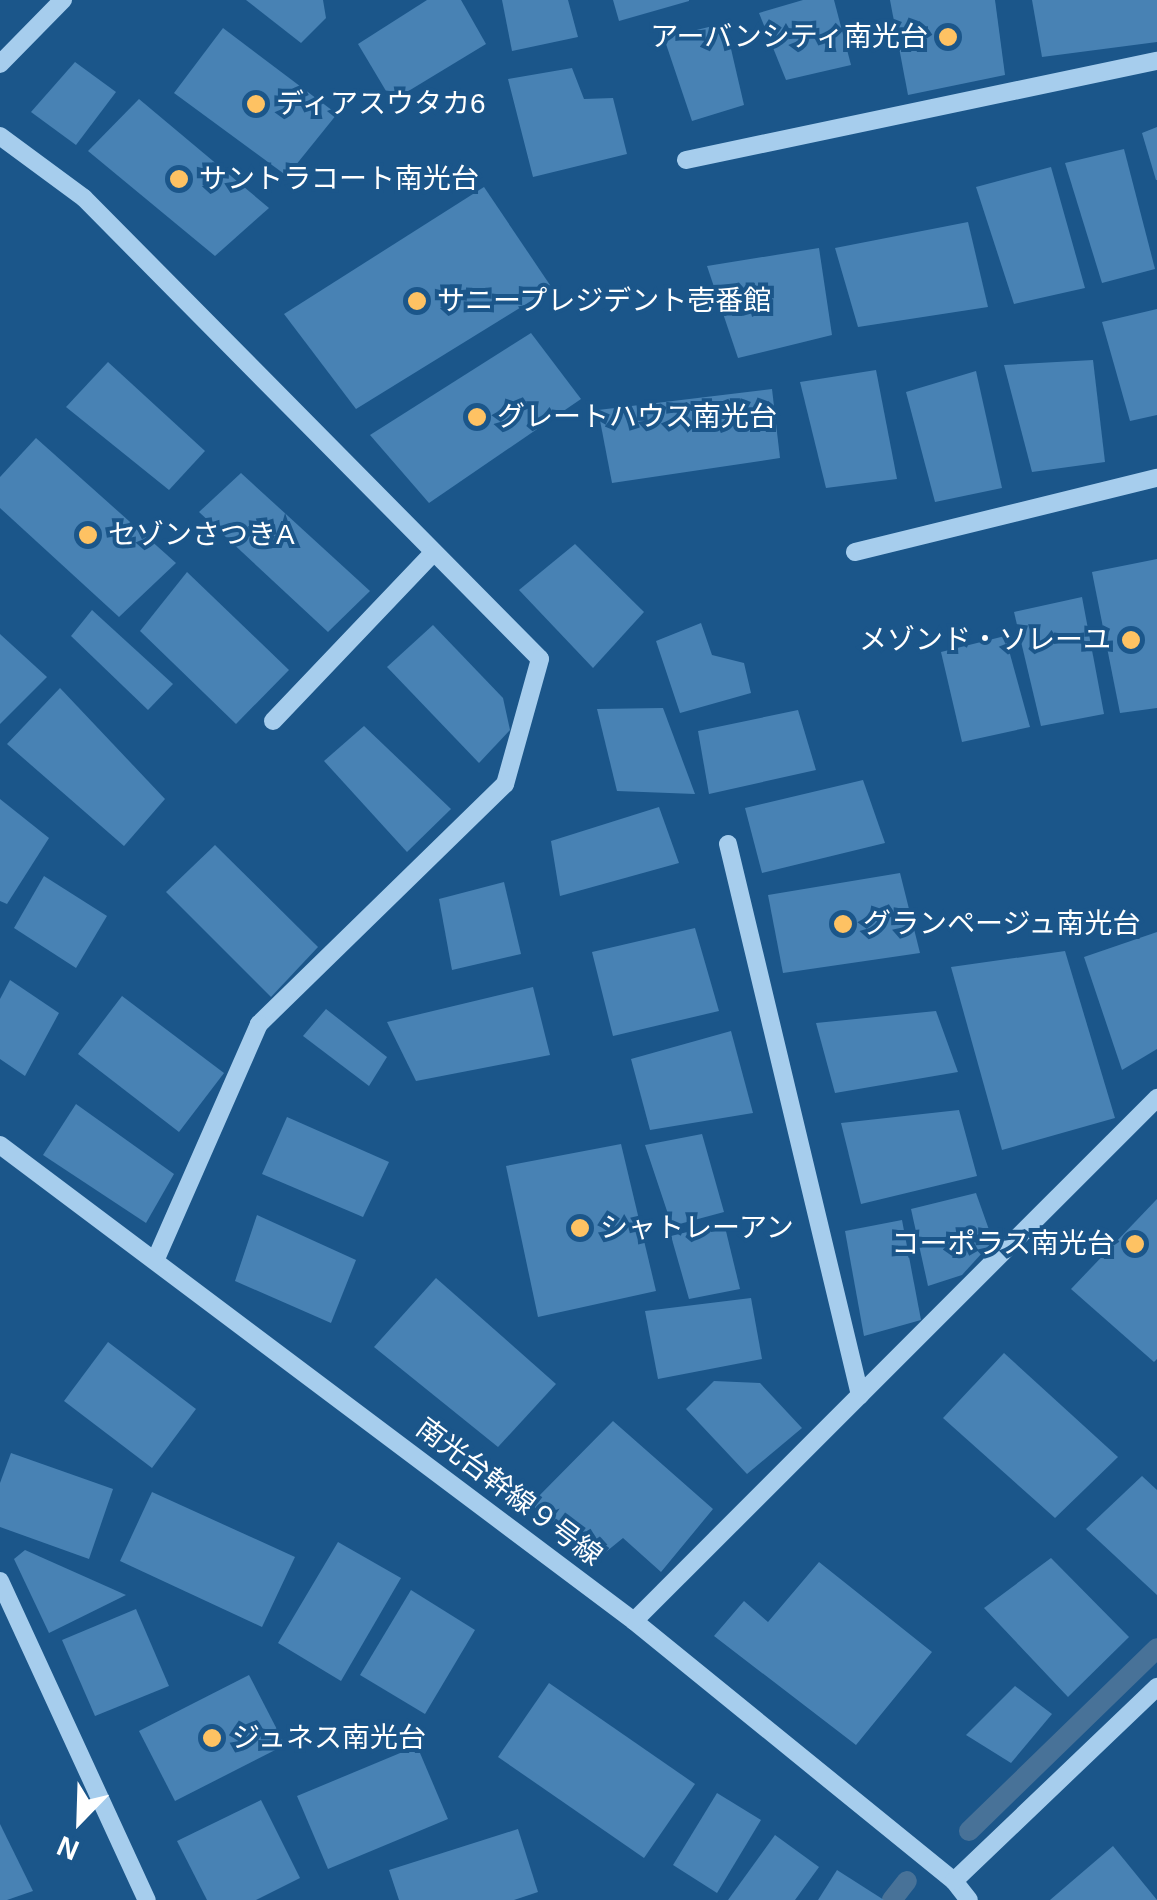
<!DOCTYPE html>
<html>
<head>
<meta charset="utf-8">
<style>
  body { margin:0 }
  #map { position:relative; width:1157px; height:1900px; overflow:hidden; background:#1b568a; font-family:Helvetica,"Noto Sans JP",sans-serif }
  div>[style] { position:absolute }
  .stream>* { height:20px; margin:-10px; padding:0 10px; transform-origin:10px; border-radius:10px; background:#487298 }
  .building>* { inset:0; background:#4882b4 }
  .minor>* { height:18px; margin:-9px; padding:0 9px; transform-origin:9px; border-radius:9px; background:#a6cded }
  .dots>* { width:28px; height:28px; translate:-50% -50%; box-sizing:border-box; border:5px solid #1b568a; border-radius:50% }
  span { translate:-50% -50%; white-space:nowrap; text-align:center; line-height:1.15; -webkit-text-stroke:8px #1b568a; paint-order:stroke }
  .poi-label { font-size:28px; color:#fff }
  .right { translate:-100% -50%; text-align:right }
  .left { translate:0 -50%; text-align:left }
  .street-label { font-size:28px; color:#fff }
  .north { position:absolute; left:30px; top:1770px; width:100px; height:100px; -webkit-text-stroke:8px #1b568a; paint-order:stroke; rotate:203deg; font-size:28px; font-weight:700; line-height:40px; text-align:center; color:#fff }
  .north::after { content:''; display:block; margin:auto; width:35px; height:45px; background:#fff; clip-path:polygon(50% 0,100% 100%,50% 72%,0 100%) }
</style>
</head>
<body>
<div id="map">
  <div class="stream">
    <i style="left:969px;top:1831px;width:262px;rotate:-44.2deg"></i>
    <i style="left:892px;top:1900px;width:24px;rotate:-52deg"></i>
  </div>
  <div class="building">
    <i style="clip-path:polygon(246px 0,323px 0,326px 18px,301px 43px)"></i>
    <i style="clip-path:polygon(427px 0,461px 0,486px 44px,392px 101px,358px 44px)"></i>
    <i style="clip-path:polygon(502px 0,568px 0,578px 37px,512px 51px)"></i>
    <i style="clip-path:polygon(613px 0,689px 0,689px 1px,619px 21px)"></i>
    <i style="clip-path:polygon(803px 0,834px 0,851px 65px,786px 80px,759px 13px)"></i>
    <i style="clip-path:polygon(890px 0,995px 0,1005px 75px,908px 95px)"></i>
    <i style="clip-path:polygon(1032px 0,1157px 0,1157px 42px,1042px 57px)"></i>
    <i style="clip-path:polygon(725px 23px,744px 105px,692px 121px,664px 38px)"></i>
    <i style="clip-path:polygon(223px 28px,337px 114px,287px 176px,174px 93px)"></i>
    <i style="clip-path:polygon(75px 62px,116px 92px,76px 145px,31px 112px)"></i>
    <i style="clip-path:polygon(572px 68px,584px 99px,613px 98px,627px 154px,533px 177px,508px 79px)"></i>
    <i style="clip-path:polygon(139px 99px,269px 208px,215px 256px,88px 151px)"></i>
    <i style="clip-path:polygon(1157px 127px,1157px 180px,1156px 180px,1142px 133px)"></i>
    <i style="clip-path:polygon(1124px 149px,1155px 269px,1102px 283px,1065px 163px)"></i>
    <i style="clip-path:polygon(1051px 167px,1085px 288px,1014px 304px,976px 187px)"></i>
    <i style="clip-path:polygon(484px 187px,552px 288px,356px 409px,284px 314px)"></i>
    <i style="clip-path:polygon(968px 222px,988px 307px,858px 327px,835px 248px)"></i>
    <i style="clip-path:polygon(819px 248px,832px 335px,738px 358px,707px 266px)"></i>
    <i style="clip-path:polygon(1157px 309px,1157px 415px,1130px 421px,1102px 322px)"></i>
    <i style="clip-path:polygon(531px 333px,581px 399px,429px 503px,370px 435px)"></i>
    <i style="clip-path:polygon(1093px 360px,1105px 462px,1032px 472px,1004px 365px)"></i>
    <i style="clip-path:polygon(108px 362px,205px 451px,169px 490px,66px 407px)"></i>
    <i style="clip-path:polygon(876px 370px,897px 479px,826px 488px,800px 382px)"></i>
    <i style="clip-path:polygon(976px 371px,1002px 488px,935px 502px,906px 392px)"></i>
    <i style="clip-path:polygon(772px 389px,780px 458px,612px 483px,598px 410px)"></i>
    <i style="clip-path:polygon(36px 438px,176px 563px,119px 617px,0 508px,0 477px)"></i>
    <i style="clip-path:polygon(241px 473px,370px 591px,328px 632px,199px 512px)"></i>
    <i style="clip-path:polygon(575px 544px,644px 612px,593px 668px,519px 590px)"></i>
    <i style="clip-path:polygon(1157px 559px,1157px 708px,1120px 713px,1092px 572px)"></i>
    <i style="clip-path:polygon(187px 572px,289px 670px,236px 724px,140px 631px)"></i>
    <i style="clip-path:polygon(1082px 597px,1104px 714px,1041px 726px,1014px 612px)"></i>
    <i style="clip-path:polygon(92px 610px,173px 684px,148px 710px,71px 636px)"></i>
    <i style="clip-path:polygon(701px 623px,712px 655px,744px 663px,751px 693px,680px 713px,656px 641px)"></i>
    <i style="clip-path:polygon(433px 625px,503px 698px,510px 730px,479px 763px,387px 667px)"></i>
    <i style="clip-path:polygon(0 634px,47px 677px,0 724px)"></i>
    <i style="clip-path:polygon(1005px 636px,1030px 727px,962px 742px,941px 652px)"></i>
    <i style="clip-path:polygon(60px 688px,165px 799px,124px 846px,7px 744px)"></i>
    <i style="clip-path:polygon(663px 708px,695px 794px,617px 791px,597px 709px)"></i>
    <i style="clip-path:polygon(798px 710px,816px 770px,709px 794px,698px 731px)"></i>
    <i style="clip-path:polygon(364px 726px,451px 809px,407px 852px,324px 761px)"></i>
    <i style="clip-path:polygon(863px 780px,885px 843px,762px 873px,745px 808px)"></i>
    <i style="clip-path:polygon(0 799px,49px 838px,7px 904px,0 901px)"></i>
    <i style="clip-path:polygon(659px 807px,679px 863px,560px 896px,551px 841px)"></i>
    <i style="clip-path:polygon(215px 845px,318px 947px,271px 997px,166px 892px)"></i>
    <i style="clip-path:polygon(900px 873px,920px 953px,783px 973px,768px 895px)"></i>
    <i style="clip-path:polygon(44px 876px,107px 916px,76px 968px,14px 928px)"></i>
    <i style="clip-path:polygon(504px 882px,521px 954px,452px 970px,439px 899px)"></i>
    <i style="clip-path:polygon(695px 928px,719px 1011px,613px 1036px,592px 952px)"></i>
    <i style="clip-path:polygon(1157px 932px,1157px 1049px,1122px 1070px,1084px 957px)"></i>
    <i style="clip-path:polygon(1065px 951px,1115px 1118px,1002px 1150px,951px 967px)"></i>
    <i style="clip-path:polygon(10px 980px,59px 1013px,25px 1076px,0 1059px,0 999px)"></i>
    <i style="clip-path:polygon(533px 987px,550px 1055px,416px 1081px,387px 1022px)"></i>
    <i style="clip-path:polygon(122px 996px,224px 1073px,179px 1132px,78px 1054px)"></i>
    <i style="clip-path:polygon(326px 1009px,387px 1057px,369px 1086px,303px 1036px)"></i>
    <i style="clip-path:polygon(936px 1011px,958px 1072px,835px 1093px,816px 1023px)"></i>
    <i style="clip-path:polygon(731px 1031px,753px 1113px,650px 1130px,631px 1059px)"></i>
    <i style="clip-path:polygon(76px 1104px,174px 1174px,146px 1223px,43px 1155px)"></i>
    <i style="clip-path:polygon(959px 1110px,977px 1176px,861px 1204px,841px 1123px)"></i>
    <i style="clip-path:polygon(287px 1117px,389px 1162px,363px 1217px,262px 1174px)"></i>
    <i style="clip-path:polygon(702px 1134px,724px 1212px,672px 1226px,645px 1145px)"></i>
    <i style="clip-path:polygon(621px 1144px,656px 1291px,538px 1317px,506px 1166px)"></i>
    <i style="clip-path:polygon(976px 1193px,993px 1241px,962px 1275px,928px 1286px,911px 1209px)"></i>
    <i style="clip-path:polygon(1157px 1199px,1157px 1359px,1154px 1362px,1071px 1289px)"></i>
    <i style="clip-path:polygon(257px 1215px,356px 1260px,331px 1323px,235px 1281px)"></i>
    <i style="clip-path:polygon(902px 1220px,921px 1320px,864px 1336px,845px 1231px)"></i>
    <i style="clip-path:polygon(724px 1223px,740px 1289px,689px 1299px,671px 1236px)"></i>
    <i style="clip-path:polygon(436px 1278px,556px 1384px,498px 1447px,374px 1347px)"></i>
    <i style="clip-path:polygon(751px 1298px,762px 1359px,658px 1379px,645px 1311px)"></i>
    <i style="clip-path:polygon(108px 1342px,196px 1409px,152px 1468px,64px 1401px)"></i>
    <i style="clip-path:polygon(1004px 1353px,1118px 1457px,1055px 1518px,943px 1418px)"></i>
    <i style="clip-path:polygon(714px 1381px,760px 1383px,802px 1428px,747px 1474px,686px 1409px)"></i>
    <i style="clip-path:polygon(613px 1421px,713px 1509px,661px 1572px,623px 1538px,596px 1560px,531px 1504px)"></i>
    <i style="clip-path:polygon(11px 1453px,113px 1489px,89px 1559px,0 1527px,0 1483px)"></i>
    <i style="clip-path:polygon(1142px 1476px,1157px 1490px,1157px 1595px,1086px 1529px)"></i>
    <i style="clip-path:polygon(152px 1492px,295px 1557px,262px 1627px,120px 1561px)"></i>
    <i style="clip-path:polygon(338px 1542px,401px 1578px,341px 1681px,278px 1643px)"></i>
    <i style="clip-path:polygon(25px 1550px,126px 1595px,49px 1633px,14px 1559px)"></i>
    <i style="clip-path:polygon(1051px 1558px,1129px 1637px,1068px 1697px,984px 1608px)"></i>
    <i style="clip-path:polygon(819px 1562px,932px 1652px,856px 1745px,714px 1636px,744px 1601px,768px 1622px)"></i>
    <i style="clip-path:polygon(411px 1590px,475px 1630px,425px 1714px,360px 1675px)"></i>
    <i style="clip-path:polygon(136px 1609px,169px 1686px,95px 1716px,62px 1640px)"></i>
    <i style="clip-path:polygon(249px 1675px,285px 1745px,175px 1801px,139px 1731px)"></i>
    <i style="clip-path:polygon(549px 1683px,695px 1784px,644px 1858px,498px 1757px)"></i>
    <i style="clip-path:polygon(1015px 1686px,1052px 1714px,1011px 1763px,966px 1735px)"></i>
    <i style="clip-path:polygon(417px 1746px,448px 1819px,328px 1869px,297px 1796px)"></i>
    <i style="clip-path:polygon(717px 1793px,761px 1820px,717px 1893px,673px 1865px)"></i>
    <i style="clip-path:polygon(261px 1800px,300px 1878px,256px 1900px,207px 1900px,177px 1841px)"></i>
    <i style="clip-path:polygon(0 1824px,33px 1891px,7px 1900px,0 1900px)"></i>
    <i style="clip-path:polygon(518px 1829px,538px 1892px,514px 1900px,399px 1900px,389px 1870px)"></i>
    <i style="clip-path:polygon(775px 1835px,819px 1867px,795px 1900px,728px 1900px)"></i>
    <i style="clip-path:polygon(1113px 1846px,1157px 1900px,1050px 1900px)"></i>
    <i style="clip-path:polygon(837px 1870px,884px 1900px,818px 1900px)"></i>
  </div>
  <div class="minor">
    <i style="left:0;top:64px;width:90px;rotate:-45.5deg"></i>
    <i style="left:0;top:136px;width:104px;rotate:36.4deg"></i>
    <i style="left:84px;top:198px;width:648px;rotate:45.31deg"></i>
    <i style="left:540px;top:659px;width:130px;rotate:105.6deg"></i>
    <i style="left:505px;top:784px;width:344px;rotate:135.7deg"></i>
    <i style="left:259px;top:1024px;width:257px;rotate:113.7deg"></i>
    <i style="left:686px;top:160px;width:481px;rotate:-11.9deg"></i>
    <i style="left:855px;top:552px;width:311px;rotate:-13.8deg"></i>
    <i style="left:273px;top:721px;width:231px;rotate:-46.4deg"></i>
    <i style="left:728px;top:844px;width:567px;rotate:76.53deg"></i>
    <i style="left:0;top:1145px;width:793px;rotate:36.9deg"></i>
    <i style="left:634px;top:1621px;width:412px;rotate:39.1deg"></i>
    <i style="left:954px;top:1881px;width:24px;rotate:52deg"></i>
    <i style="left:0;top:1581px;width:351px;rotate:65.3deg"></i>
    <i style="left:634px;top:1621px;width:740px;rotate:-45deg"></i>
    <i style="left:954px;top:1881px;width:281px;rotate:-43.7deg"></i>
  </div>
  <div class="dots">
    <i style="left:948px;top:37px;background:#fec263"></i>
    <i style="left:256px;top:104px;background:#fec263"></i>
    <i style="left:179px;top:179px;background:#fec263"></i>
    <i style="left:417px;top:301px;background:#fec263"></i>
    <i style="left:477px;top:417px;background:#fec263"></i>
    <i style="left:88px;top:535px;background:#fec263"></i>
    <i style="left:1131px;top:640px;background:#fec263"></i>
    <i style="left:843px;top:924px;background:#fec263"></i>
    <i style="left:580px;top:1228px;background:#fec263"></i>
    <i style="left:1135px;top:1244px;background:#fec263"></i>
    <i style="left:212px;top:1738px;background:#fec263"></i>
  </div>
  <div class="poi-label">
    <span class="right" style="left:928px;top:37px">アーバンシティ南光台</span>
    <span class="left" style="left:276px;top:104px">ディアスウタカ6</span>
    <span class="left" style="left:199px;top:179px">サントラコート南光台</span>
    <span class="left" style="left:437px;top:301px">サニープレジデント壱番館</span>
    <span class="left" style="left:497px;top:417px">グレートハウス南光台</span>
    <span class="left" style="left:108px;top:535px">セゾンさつきA</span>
    <span class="right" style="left:1111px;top:640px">メゾンド・ソレーユ</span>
    <span class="left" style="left:863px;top:924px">グランページュ南光台</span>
    <span class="left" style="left:600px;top:1228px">シャトレーアン</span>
    <span class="right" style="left:1115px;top:1244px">コーポラス南光台</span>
    <span class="left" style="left:232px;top:1738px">ジュネス南光台</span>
  </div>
  <div class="street-label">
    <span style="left:509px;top:1492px;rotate:37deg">南光台幹線９号線</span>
  </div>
  <div class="north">N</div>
</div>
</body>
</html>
